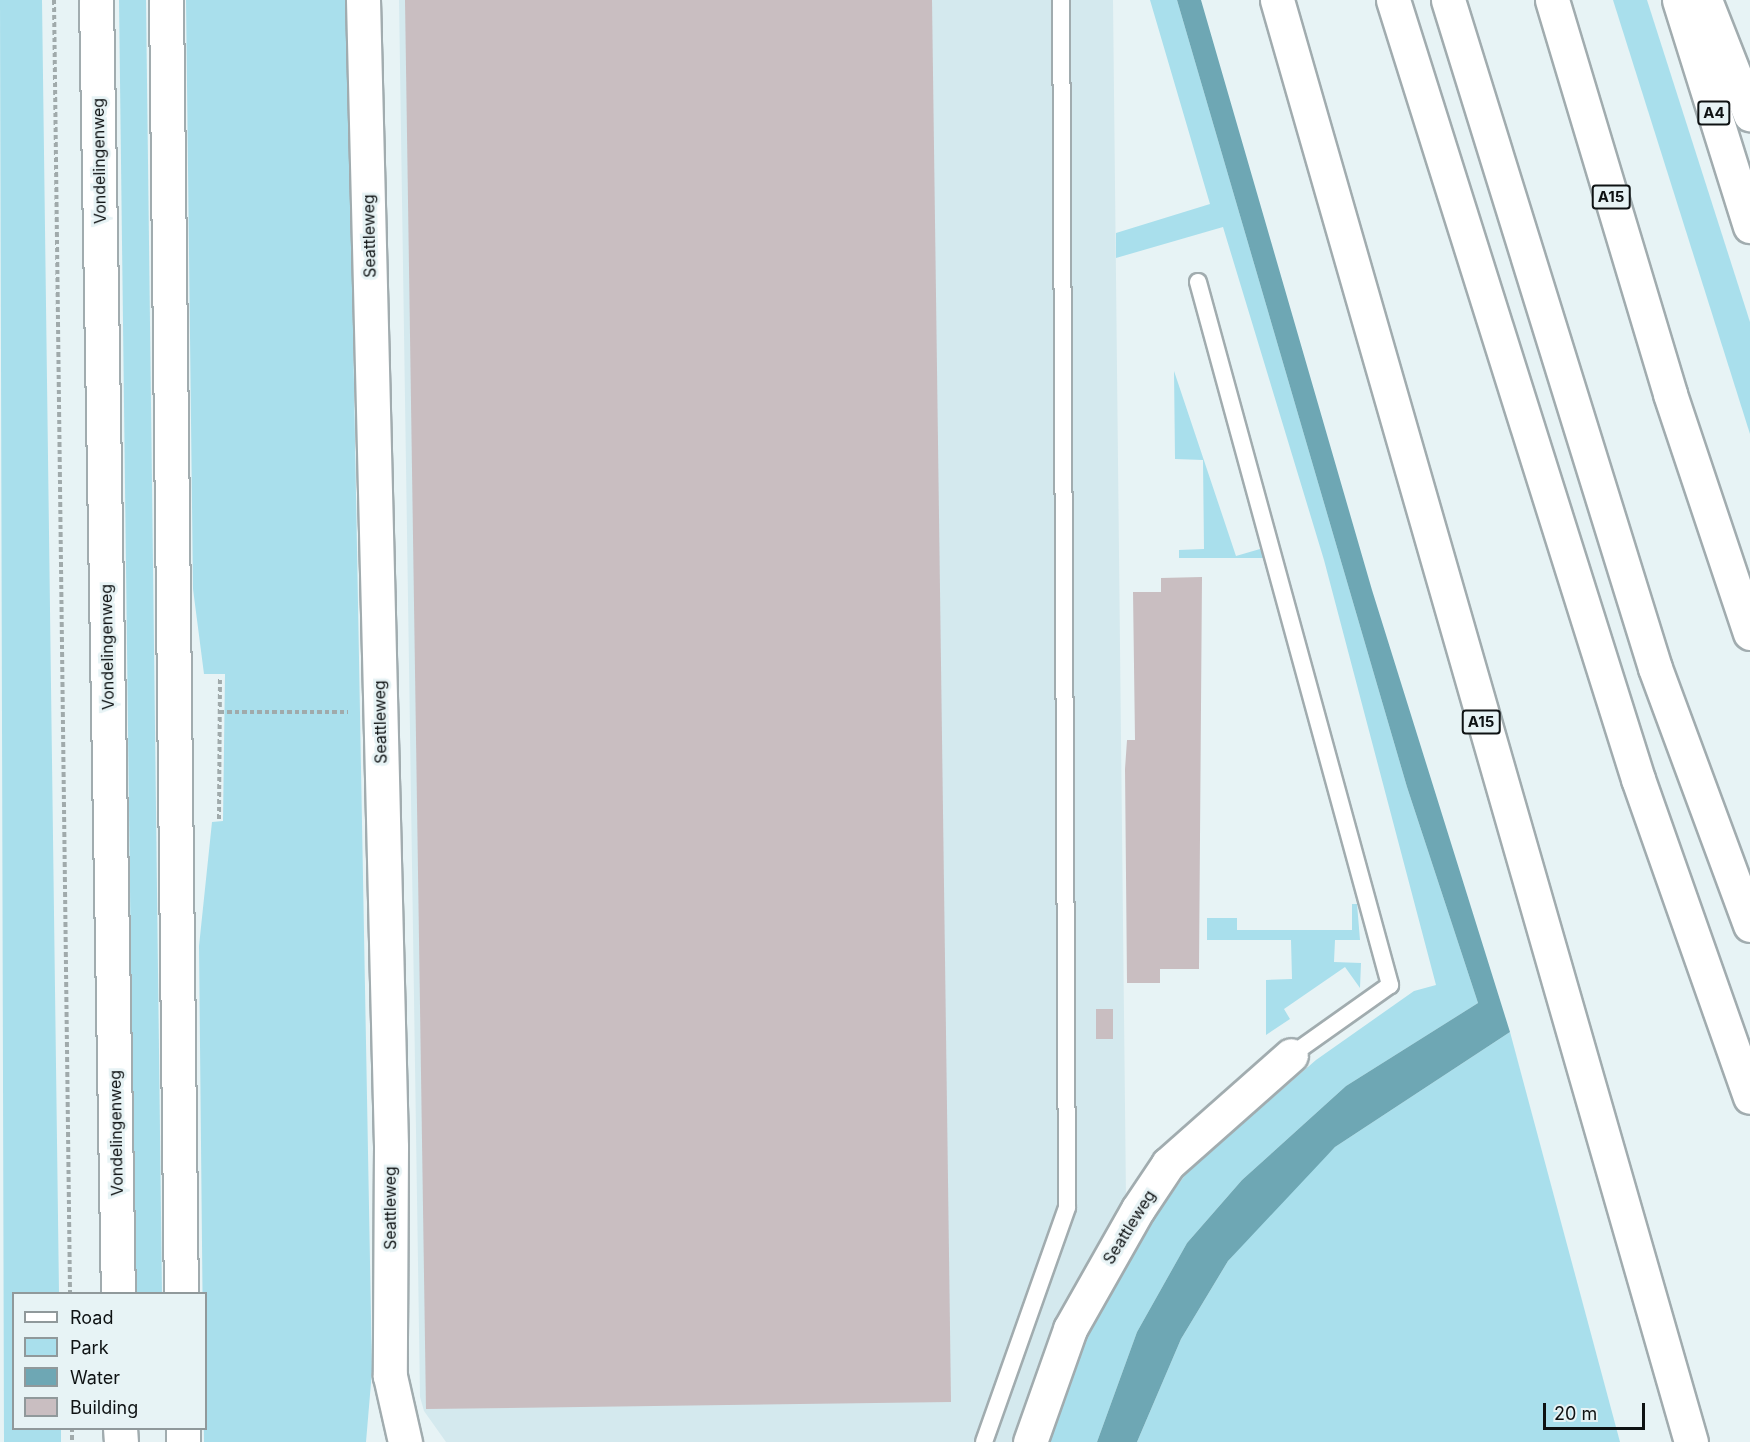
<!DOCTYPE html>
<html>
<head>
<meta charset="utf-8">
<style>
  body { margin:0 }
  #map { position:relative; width:1750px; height:1442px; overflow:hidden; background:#e7f3f5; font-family:Inter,sans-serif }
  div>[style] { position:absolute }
  .built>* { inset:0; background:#d4e9ee }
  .green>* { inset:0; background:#a9dfec }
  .water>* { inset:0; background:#6ea7b4 }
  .building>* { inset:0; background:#c9bec1 }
  .path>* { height:4px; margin-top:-2px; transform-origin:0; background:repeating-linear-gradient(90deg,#a0aaab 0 4.5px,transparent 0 7.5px) }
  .roads { filter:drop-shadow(2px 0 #a1acaf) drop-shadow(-2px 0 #a1acaf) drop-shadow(0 2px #a1acaf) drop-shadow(0 -2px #a1acaf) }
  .lane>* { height:16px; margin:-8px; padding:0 8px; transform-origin:8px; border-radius:8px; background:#fff }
  .street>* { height:33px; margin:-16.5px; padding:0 16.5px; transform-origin:16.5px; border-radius:16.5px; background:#fff }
  .secondary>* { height:33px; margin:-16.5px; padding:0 16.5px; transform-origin:16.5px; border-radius:16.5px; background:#fff }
  .highway>* { height:33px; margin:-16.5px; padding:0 16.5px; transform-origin:16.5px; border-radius:16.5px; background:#fff }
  span { translate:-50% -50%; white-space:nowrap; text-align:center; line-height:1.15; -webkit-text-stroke:6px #e7f3f5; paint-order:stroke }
  .shield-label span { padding:2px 4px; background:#e7f3f5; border:2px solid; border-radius:4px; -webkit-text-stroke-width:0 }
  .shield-label { font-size:15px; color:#0e1213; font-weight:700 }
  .street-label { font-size:16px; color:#0e1213 }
  .legend { position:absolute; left:12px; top:1292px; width:195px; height:138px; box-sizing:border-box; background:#e7f3f5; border:2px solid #90999b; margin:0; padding:8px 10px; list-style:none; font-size:18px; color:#0e1213 }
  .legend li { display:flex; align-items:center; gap:12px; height:30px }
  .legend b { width:30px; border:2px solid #90999b }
  .scale { position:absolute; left:1543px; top:1403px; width:102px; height:27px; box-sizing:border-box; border:3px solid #0e1213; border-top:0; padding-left:8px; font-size:18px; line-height:21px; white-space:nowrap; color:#0e1213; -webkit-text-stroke:4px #e7f3f5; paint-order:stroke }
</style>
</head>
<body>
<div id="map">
  <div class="built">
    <i style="clip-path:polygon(399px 0,1113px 0,1126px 1199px,1054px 1320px,1013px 1442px,446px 1442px,424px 1411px,420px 1397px)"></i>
  </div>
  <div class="green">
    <i style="clip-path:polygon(0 0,42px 0,59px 1293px,14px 1294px,14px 1428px,61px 1429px,61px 1442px,4px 1442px)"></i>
    <i style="clip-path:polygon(119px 0,146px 0,162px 1294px,135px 1293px)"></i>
    <i style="clip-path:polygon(186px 0,347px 0,372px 1371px,366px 1442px,204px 1442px,199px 946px,212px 822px,223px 821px,225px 674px,204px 674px,193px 589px)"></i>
    <i style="clip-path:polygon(1150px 0,1177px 0,1407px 787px,1478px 1003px,1346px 1086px,1242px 1180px,1187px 1243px,1137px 1332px,1097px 1442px,1048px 1442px,1087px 1335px,1146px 1229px,1188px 1171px,1316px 1060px,1414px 991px,1436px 985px,1324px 560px,1223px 227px,1116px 258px,1116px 233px,1210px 204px)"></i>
    <i style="clip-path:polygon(1613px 0,1647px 0,1750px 322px,1750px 434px)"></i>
    <i style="clip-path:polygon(1174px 371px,1236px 556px,1260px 549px,1264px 558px,1179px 558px,1179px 550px,1204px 549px,1203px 460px,1175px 459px)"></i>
    <i style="clip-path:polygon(1352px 904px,1357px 904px,1360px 940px,1335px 940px,1334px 962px,1361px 963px,1360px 988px,1345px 967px,1284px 1009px,1290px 1019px,1266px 1035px,1266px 980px,1292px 979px,1291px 940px,1207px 940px,1207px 918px,1237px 918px,1237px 930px,1352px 930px)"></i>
    <i style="clip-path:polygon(1510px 1032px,1620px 1442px,1137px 1442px,1181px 1339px,1228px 1261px,1289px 1192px,1335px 1147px)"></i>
  </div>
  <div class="water">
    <i style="clip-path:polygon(1177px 0,1201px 0,1372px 590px,1510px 1032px,1335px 1147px,1228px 1261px,1181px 1339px,1137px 1442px,1097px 1442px,1137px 1332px,1187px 1243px,1242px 1180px,1346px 1086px,1478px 1003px,1407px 787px)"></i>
  </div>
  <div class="building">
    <i style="clip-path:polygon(405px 0,932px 0,951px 1402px,426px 1409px)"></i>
    <i style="clip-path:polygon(1202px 577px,1199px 969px,1160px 969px,1160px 983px,1127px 983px,1125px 769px,1127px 740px,1135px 740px,1133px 592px,1161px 592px,1161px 578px)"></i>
    <i style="clip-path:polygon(1096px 1009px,1113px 1009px,1113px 1039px,1096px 1039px)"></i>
  </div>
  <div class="path">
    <i style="left:54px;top:0;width:1294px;rotate:89.29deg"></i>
    <i style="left:220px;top:712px;width:128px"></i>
    <i style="left:219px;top:819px;width:140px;rotate:-89.6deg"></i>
    <i style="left:72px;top:1428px;width:14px;rotate:90deg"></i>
  </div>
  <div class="roads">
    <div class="lane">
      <i style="left:1198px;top:282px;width:729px;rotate:74.72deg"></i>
      <i style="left:1390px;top:985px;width:121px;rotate:144.7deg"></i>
      <i style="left:984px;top:1442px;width:249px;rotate:-70.5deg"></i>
      <i style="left:1067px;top:1207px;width:1207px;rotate:-90.28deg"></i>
    </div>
    <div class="street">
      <i style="left:363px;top:0;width:1147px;rotate:88.6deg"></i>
      <i style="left:391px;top:1147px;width:229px;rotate:90.3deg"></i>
      <i style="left:390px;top:1376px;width:68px;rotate:77.2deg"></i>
      <i style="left:1030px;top:1442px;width:120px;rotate:-70.5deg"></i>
      <i style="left:1070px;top:1329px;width:138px;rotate:-60.5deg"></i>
      <i style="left:1138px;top:1209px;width:54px;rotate:-56.3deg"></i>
      <i style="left:1168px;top:1164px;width:164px;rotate:-41.5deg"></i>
    </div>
    <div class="secondary">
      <i style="left:96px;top:0;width:1294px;rotate:89.03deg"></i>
      <i style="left:166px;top:0;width:1294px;rotate:89.34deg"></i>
      <i style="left:120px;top:1428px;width:14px;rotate:86deg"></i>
      <i style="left:183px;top:1428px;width:14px;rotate:90deg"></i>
    </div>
    <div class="highway">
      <i style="left:1277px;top:0;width:1500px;rotate:73.98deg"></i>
      <i style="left:1393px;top:0;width:817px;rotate:72.54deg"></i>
      <i style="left:1638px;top:779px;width:337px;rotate:70.6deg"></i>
      <i style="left:1448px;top:0;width:699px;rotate:72.78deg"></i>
      <i style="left:1655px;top:668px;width:274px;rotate:69.7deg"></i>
      <i style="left:1552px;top:0;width:411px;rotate:73.3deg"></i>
      <i style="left:1670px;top:394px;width:252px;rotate:71.5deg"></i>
      <i style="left:1679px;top:0;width:237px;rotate:72.6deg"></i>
      <i style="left:1705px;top:0;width:123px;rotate:68.5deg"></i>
    </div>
  </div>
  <div class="shield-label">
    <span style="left:1714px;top:113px">A4</span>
    <span style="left:1611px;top:197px">A15</span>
    <span style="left:1481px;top:722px">A15</span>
  </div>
  <div class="street-label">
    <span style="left:99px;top:161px;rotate:-91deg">Vondelingenweg</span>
    <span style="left:369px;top:236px;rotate:-91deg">Seattleweg</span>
    <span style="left:107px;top:647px;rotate:-91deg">Vondelingenweg</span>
    <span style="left:380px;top:722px;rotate:-91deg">Seattleweg</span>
    <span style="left:116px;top:1133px;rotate:-91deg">Vondelingenweg</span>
    <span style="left:390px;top:1208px;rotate:-90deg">Seattleweg</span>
    <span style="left:1129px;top:1227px;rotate:-58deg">Seattleweg</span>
  </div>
  <ul class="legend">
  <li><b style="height:8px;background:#fff"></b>Road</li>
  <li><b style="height:16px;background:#a9dfec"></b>Park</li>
  <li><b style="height:16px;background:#6ea7b4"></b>Water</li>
  <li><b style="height:16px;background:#c9bec1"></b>Building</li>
  </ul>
  <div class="scale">20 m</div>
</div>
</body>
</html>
